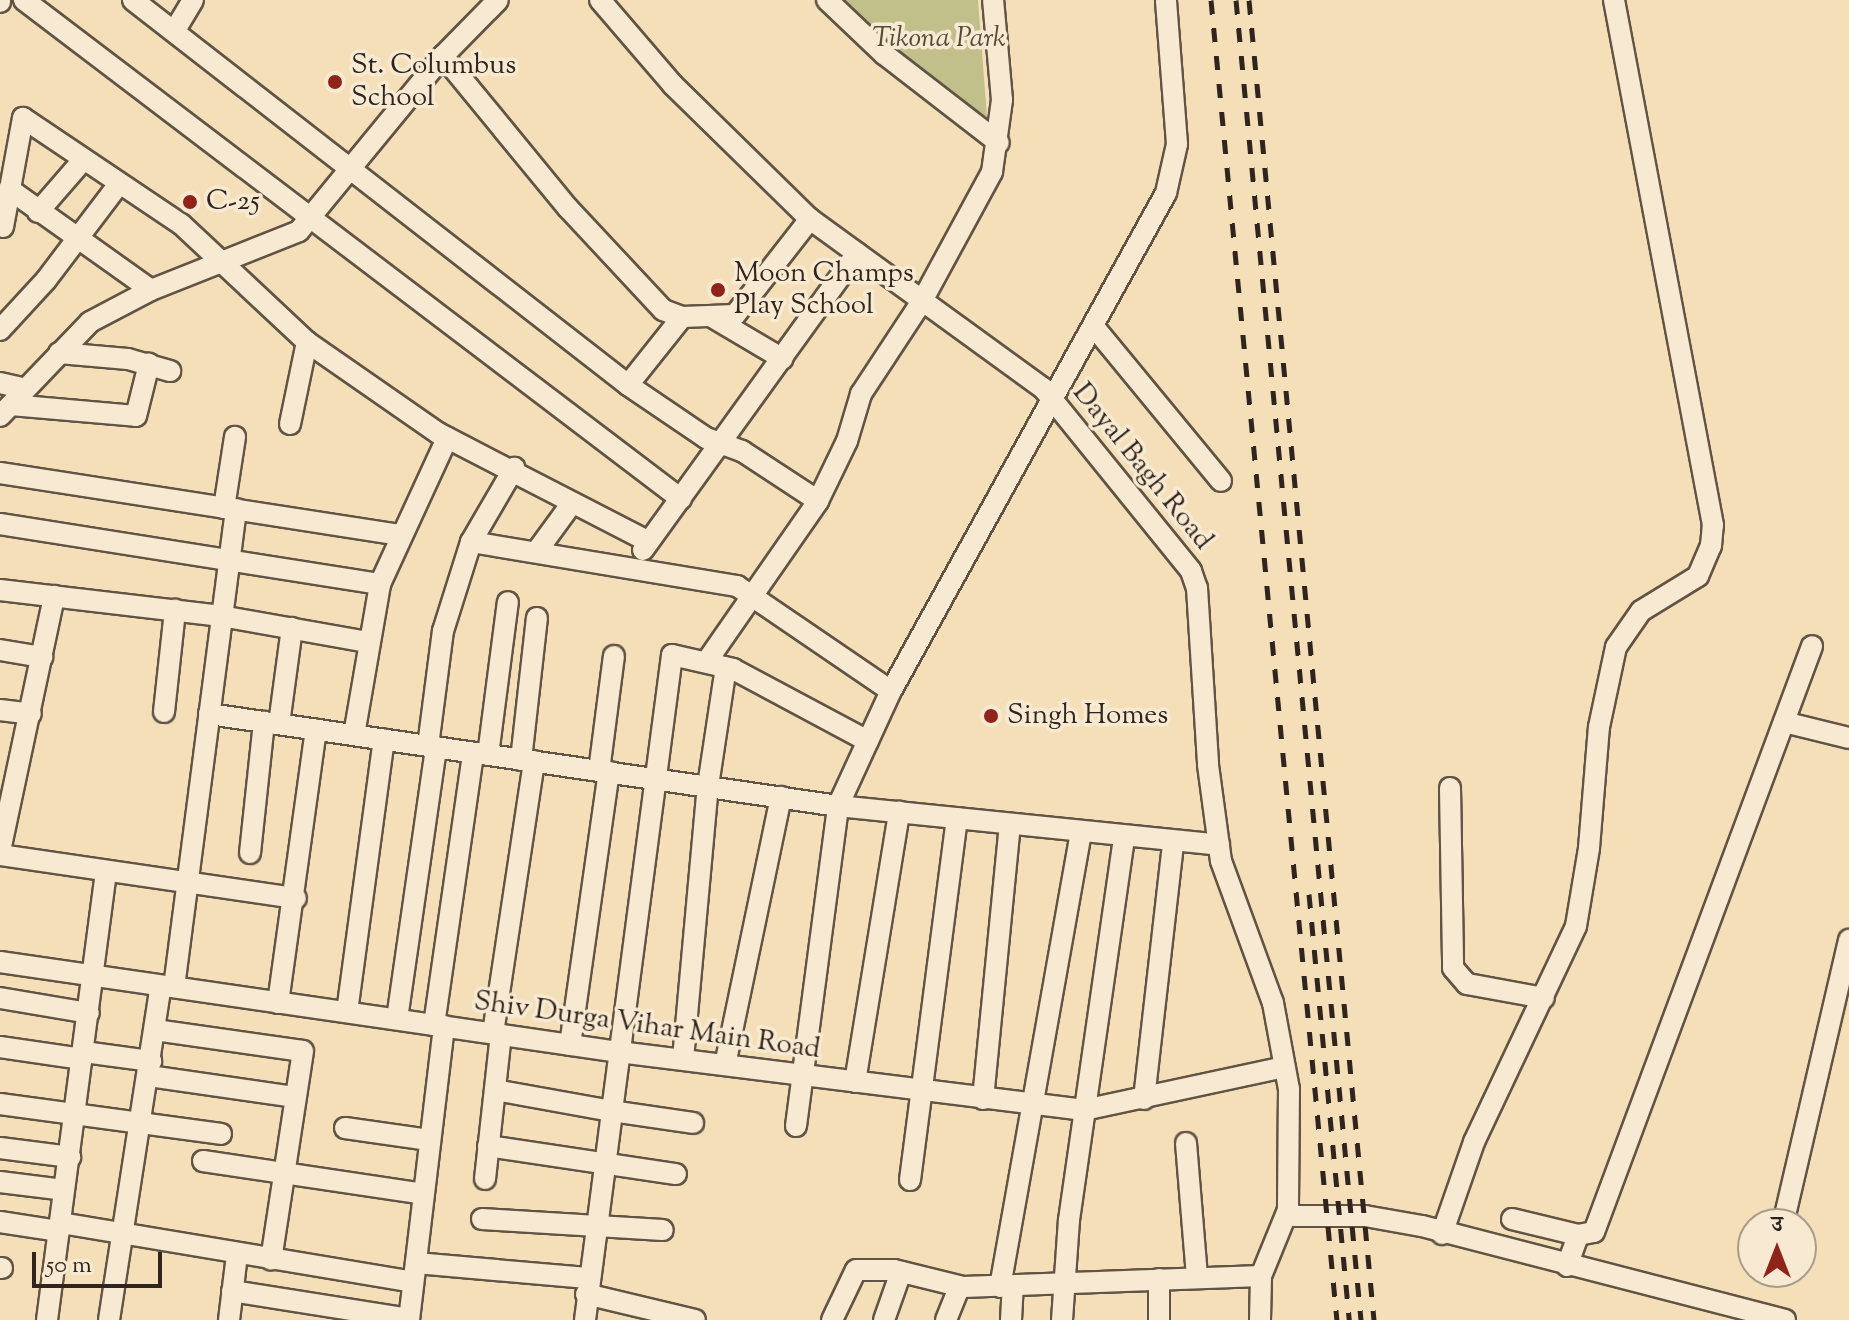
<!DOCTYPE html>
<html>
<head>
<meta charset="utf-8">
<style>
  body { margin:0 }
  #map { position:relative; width:1849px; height:1320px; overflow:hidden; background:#f5dfb9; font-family:"Sorts Mill Goudy","Noto Serif Devanagari",serif }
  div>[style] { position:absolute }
  .green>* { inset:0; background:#c1c08b }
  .roads { filter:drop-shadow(2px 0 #615445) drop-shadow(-2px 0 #615445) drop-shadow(0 2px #615445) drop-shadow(0 -2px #615445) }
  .minor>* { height:20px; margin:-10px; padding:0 10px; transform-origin:10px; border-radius:10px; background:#f8ead2 }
  .rail>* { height:5px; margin-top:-2.5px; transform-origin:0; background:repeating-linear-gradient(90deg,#30251e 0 14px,transparent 0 28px) }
  .dots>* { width:22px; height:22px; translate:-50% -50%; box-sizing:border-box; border:4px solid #f8ead2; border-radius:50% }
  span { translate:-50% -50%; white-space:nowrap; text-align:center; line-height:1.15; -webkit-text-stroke:7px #f8ead2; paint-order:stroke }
  .park-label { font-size:28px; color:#544c39; font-style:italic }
  .poi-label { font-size:28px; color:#30251e }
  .left { translate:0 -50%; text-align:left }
  .street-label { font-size:28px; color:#30251e }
  .north { position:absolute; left:1737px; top:1208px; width:80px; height:80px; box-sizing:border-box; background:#f8ead2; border:2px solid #a89b8a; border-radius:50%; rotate:0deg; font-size:22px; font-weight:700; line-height:32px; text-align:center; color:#30251e }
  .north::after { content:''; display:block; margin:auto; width:28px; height:36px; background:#8f2418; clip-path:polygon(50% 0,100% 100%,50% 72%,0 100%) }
  .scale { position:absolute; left:32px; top:1252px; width:130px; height:36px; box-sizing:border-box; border:4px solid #30251e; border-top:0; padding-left:10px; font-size:24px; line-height:28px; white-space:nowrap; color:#30251e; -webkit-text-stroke:6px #f8ead2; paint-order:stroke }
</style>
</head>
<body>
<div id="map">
  <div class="green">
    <i style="clip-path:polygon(838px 0,978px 0,987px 117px,889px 52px)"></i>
  </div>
  <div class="roads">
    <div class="minor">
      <i style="left:24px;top:0;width:825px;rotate:37.22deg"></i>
      <i style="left:133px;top:0;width:627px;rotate:37.87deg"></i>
      <i style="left:628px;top:385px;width:94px;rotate:34.2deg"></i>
      <i style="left:706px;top:438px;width:38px;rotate:20deg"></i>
      <i style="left:742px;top:451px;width:91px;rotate:33.3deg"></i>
      <i style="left:600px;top:0;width:112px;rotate:49.3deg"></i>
      <i style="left:673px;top:85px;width:192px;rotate:44.4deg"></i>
      <i style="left:810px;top:219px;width:288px;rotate:36deg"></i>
      <i style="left:1043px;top:388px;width:235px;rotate:51deg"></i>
      <i style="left:1191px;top:571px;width:18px;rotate:71deg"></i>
      <i style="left:1197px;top:588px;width:177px;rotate:86.4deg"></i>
      <i style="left:1208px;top:765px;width:97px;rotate:82.3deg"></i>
      <i style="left:1221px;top:861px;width:151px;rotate:69.9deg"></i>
      <i style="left:1273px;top:1003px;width:87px;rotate:79.5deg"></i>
      <i style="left:1289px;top:1089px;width:121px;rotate:90.5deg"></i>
      <i style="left:827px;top:0;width:79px;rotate:43.5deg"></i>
      <i style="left:884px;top:54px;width:145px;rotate:37.7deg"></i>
      <i style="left:0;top:2px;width:2px;rotate:-90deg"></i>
      <i style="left:175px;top:30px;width:35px;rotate:-59deg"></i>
      <i style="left:443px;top:56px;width:197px;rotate:50.6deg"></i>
      <i style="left:568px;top:208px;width:139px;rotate:47deg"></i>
      <i style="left:663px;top:310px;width:20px;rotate:20deg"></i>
      <i style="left:682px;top:317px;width:53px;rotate:-2.2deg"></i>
      <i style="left:735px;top:315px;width:122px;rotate:-52deg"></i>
      <i style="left:9px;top:189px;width:174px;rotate:35.4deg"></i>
      <i style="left:38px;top:212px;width:69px;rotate:-49.1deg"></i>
      <i style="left:3px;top:227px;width:111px;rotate:-79.6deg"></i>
      <i style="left:23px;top:118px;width:190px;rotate:33.9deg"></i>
      <i style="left:181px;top:224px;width:173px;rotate:43.1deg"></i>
      <i style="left:307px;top:342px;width:160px;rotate:34.8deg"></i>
      <i style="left:438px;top:433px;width:237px;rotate:27.3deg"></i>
      <i style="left:712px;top:317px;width:82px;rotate:30.6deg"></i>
      <i style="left:1095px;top:328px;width:198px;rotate:50.5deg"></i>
      <i style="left:0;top:330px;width:68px;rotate:-47.4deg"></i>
      <i style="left:46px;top:280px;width:119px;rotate:-52.8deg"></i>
      <i style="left:59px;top:353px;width:69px;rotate:5deg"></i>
      <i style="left:128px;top:359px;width:44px;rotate:15.9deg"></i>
      <i style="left:0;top:383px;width:26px;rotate:13deg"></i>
      <i style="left:628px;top:385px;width:87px;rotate:-51.5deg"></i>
      <i style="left:11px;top:405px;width:125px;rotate:5deg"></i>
      <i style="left:136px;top:416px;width:54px;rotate:-76deg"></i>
      <i style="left:0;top:416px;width:130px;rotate:-46.2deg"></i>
      <i style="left:90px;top:322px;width:69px;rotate:-27.7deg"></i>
      <i style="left:151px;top:290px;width:159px;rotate:-21.7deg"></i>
      <i style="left:299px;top:231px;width:227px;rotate:-50.6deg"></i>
      <i style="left:443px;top:56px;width:78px;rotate:-45.5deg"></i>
      <i style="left:290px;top:424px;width:84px;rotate:-78.3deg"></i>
      <i style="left:0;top:473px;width:404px;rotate:8.8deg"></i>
      <i style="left:224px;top:508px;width:72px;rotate:-81.2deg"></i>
      <i style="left:0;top:524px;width:385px;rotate:9deg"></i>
      <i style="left:471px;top:542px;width:270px;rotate:9.4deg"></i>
      <i style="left:737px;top:586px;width:186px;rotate:34.3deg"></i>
      <i style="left:643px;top:550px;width:366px;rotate:-54.2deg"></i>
      <i style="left:537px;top:551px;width:59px;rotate:-53.9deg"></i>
      <i style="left:0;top:590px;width:223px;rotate:6.7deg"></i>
      <i style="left:221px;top:616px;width:148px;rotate:10.1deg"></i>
      <i style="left:0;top:650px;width:43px;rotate:9.5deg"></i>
      <i style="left:707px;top:661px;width:195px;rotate:-55.2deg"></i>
      <i style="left:818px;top:501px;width:67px;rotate:-64.2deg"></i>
      <i style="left:847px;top:441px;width:49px;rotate:-73.4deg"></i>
      <i style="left:861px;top:394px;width:111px;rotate:-56.7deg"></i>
      <i style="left:922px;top:301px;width:147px;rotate:-61.5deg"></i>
      <i style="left:992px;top:172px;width:73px;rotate:-82.1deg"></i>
      <i style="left:1002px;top:100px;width:100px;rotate:-95.1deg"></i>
      <i style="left:0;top:710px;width:31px;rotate:7deg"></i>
      <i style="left:164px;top:712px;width:103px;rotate:-83.8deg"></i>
      <i style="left:209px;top:714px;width:636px;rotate:8.32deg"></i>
      <i style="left:838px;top:806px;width:383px;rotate:5.8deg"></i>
      <i style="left:1784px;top:722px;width:67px;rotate:13.8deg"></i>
      <i style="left:279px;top:724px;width:97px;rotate:-82.3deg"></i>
      <i style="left:354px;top:735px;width:153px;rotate:-80.2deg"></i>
      <i style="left:380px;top:584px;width:161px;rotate:-65.3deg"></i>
      <i style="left:428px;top:746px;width:116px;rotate:-82.6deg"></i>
      <i style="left:443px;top:631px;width:93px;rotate:-72.5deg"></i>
      <i style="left:471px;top:542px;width:86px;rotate:-59.8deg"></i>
      <i style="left:488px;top:755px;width:154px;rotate:-82.6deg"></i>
      <i style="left:521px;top:760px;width:143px;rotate:-83.6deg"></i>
      <i style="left:599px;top:771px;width:116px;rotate:-82.6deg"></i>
      <i style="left:1450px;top:788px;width:180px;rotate:89deg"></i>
      <i style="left:1453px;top:968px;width:21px;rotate:49deg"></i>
      <i style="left:1467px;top:984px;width:78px;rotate:10.3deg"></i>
      <i style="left:0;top:851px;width:261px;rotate:-78deg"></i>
      <i style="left:250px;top:853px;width:132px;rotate:-83.9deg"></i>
      <i style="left:0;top:855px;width:299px;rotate:8.3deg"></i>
      <i style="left:0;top:962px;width:626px;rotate:8.27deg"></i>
      <i style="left:619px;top:1052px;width:469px;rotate:7.1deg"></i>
      <i style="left:1084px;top:1110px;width:205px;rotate:-12.1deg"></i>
      <i style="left:174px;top:987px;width:482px;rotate:-82.6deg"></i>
      <i style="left:0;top:998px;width:90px;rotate:9.6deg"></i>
      <i style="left:278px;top:1003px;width:276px;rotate:-82.1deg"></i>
      <i style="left:347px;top:1012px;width:275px;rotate:-82.3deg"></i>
      <i style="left:397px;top:1019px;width:275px;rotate:-81.8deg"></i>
      <i style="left:434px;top:1025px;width:275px;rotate:-81.8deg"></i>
      <i style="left:155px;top:1030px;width:149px;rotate:8.1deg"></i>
      <i style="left:303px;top:1051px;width:211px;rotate:98.7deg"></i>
      <i style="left:493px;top:1033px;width:275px;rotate:-81.4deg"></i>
      <i style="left:570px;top:1045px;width:276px;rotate:-81.9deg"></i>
      <i style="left:0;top:1047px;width:83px;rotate:8.3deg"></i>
      <i style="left:84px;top:1052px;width:68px;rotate:7.7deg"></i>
      <i style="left:683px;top:1059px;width:274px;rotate:-84.8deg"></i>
      <i style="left:708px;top:786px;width:120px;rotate:-81.4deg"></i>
      <i style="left:725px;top:1065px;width:274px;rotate:-78.2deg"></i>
      <i style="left:149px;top:1076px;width:148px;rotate:8.2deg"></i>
      <i style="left:855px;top:1082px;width:274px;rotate:-80.7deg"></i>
      <i style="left:495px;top:1090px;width:119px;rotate:10.2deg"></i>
      <i style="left:612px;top:1111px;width:460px;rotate:-82.5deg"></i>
      <i style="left:672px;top:655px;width:63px;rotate:12.9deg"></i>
      <i style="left:733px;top:669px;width:153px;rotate:28.1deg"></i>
      <i style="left:983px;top:1099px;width:276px;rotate:-84.4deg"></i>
      <i style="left:1144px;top:1099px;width:258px;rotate:-83.5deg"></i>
      <i style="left:0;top:1104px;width:223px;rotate:7.7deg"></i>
      <i style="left:796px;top:1126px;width:323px;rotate:-82.5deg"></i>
      <i style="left:838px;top:806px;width:127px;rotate:-65.3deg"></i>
      <i style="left:891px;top:691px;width:569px;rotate:-61.09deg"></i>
      <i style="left:1166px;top:193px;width:50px;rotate:-77.3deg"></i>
      <i style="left:1177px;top:144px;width:144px;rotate:-94.4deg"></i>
      <i style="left:345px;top:1128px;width:85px;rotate:8.1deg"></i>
      <i style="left:1186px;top:1143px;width:135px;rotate:85.3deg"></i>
      <i style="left:488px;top:1146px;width:190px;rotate:8.5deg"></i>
      <i style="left:0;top:1148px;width:71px;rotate:7.3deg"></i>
      <i style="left:203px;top:1161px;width:223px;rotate:8.5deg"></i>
      <i style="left:485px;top:1179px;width:145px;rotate:-83.7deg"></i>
      <i style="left:910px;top:1180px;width:365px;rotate:-82.6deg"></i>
      <i style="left:0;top:1182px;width:64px;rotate:7.1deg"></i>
      <i style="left:1288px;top:1210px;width:9px;rotate:41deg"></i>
      <i style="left:1295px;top:1216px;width:70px"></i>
      <i style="left:1365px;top:1216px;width:58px;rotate:10deg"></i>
      <i style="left:1422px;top:1226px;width:375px;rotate:14.5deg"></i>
      <i style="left:482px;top:1219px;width:181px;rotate:3.5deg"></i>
      <i style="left:1512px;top:1219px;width:68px;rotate:13.6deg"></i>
      <i style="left:0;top:1222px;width:60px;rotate:8.7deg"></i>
      <i style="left:61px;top:1223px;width:357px;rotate:9.5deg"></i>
      <i style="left:1783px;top:1224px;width:292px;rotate:-76.9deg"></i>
      <i style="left:1442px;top:1234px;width:97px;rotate:-70.8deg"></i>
      <i style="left:1474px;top:1142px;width:239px;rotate:-64.7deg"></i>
      <i style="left:1576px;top:926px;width:79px;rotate:-80.5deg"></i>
      <i style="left:1589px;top:848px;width:121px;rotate:-85.3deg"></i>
      <i style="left:1599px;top:727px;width:82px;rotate:-78deg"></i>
      <i style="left:1616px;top:647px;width:44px;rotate:-55.2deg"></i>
      <i style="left:1641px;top:611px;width:67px;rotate:-31.6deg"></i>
      <i style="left:1698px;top:576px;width:33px;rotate:-67deg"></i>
      <i style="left:1711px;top:546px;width:21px;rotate:-85deg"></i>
      <i style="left:1713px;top:525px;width:534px;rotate:-100.68deg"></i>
      <i style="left:416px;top:1263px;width:172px;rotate:5deg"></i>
      <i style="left:1567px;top:1266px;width:33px;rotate:-70deg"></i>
      <i style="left:1578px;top:1235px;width:16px;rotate:-11deg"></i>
      <i style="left:1594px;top:1232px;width:625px;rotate:-69.59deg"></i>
      <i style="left:0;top:1268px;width:2px"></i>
      <i style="left:1000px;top:1287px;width:461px;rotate:-79.9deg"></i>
      <i style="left:232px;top:1291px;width:179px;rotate:9deg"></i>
      <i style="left:586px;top:1294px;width:112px;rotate:13.4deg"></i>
      <i style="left:47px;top:1320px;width:452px;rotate:-82.5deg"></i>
      <i style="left:109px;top:1320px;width:338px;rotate:-81.2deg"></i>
      <i style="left:229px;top:1320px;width:65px;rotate:-83deg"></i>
      <i style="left:409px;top:1320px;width:296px;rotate:-83.2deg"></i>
      <i style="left:585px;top:1320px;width:211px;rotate:-82.6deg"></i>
      <i style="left:612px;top:1111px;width:82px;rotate:8.4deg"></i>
      <i style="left:832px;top:1320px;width:55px;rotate:-64.4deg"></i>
      <i style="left:856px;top:1270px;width:38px"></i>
      <i style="left:894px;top:1270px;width:71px;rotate:13.8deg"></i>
      <i style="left:963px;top:1287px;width:298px;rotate:-2.1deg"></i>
      <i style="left:884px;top:1320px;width:51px;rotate:-70.5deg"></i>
      <i style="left:946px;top:1320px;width:35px;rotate:-68deg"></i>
      <i style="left:1011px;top:1320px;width:34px;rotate:-87deg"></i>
      <i style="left:1062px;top:1320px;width:100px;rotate:-86deg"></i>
      <i style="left:1069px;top:1220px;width:386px;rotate:-81.8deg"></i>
      <i style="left:1159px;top:1320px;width:41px;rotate:-90deg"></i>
      <i style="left:1260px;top:1320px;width:44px;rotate:-88.7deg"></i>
      <i style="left:1261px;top:1276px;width:71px;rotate:-67.8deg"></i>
    </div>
  </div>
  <div class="rail">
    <i style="left:1211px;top:0;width:1326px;rotate:84.55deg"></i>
    <i style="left:1236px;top:0;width:1326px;rotate:84.59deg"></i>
    <i style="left:1249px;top:0;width:1326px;rotate:84.59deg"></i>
    <i style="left:1309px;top:894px;width:428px;rotate:84.6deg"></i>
  </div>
  <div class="dots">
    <i style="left:335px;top:82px;background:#8f2418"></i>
    <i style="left:190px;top:202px;background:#8f2418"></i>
    <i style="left:718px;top:290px;background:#8f2418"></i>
    <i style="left:991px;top:716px;background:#8f2418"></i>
  </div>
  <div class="park-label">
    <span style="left:939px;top:39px">Tikona Park</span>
  </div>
  <div class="poi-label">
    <span class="left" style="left:351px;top:82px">St. Columbus<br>School</span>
    <span class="left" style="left:206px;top:202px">C-25</span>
    <span class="left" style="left:734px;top:290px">Moon Champs<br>Play School</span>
    <span class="left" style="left:1007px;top:716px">Singh Homes</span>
  </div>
  <div class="street-label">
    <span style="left:1142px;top:467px;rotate:51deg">Dayal Bagh Road</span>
    <span style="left:647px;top:1026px;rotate:8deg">Shiv Durga Vihar Main Road</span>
  </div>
  <div class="north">उ</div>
  <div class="scale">50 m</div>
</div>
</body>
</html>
